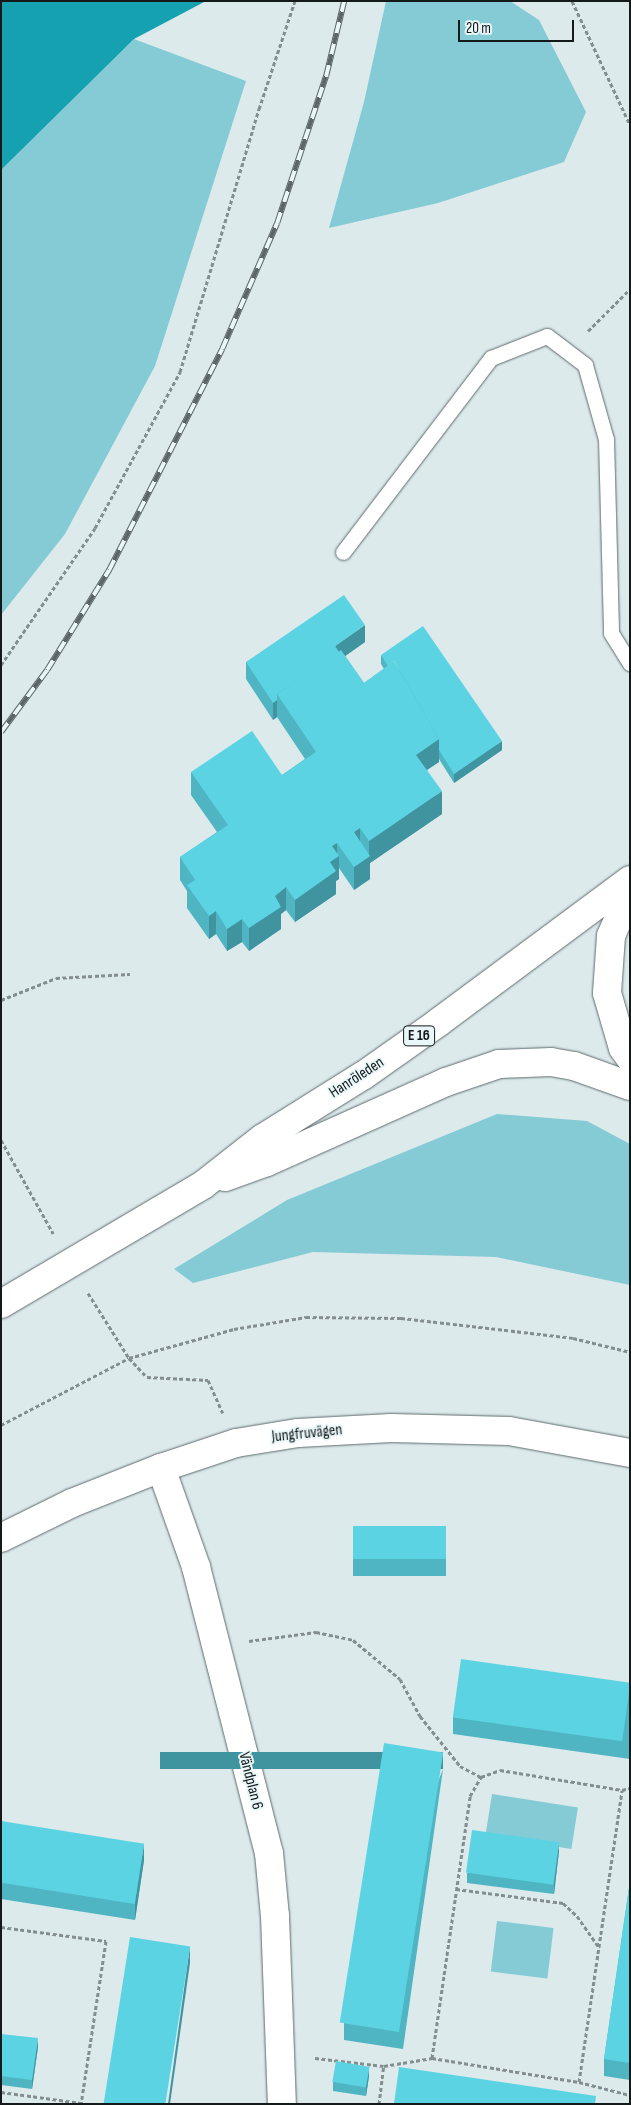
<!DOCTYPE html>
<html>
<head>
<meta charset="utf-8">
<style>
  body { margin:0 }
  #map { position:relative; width:631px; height:2105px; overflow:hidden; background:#dceaec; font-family:"Sofia Sans Condensed",sans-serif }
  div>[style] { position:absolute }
  .green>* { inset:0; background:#85cbd6; transform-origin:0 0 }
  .water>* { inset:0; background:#16a1b1 }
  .path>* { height:3px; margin-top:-1.5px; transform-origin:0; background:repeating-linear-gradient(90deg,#848e90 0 4px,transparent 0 6.5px) }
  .roads { filter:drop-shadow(0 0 1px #5e6a6c) drop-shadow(0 0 1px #5e6a6c) }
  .lane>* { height:15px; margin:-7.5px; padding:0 7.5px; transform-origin:7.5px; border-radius:7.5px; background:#fff }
  .street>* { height:28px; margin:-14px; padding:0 14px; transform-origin:14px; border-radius:14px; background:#fff }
  .secondary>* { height:28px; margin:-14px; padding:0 14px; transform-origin:14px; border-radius:14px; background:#fff }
  .highway>* { height:28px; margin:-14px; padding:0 14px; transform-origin:14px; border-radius:14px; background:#fff }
  .rail>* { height:5.5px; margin-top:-2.75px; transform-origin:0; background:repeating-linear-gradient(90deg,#e9f7f9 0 11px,#5d6667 0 22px); box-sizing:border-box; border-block:1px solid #5d6667 }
  .wall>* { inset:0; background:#4fb5c3; transform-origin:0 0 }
  .shaded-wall>* { inset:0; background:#40949f; transform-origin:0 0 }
  .building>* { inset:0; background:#5cd3e3; transform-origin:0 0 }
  span { translate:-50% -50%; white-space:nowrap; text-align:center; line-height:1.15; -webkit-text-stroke:4px #e9f7f9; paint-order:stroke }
  .shield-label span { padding:1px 4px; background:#e9f7f9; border:1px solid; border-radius:4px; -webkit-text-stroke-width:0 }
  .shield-label { font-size:15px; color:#14191a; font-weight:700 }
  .street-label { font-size:16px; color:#14191a }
  .frame { position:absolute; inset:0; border:2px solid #14191a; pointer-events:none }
  .scale { position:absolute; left:458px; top:20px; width:116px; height:22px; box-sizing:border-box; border:2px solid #14191a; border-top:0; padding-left:6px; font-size:15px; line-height:18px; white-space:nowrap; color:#14191a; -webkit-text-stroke:4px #e9f7f9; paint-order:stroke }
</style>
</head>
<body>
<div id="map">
  <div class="green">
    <div style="clip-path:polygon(386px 1px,510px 1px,539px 20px,586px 112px,564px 162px,438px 203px,329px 228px,364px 102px)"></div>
    <div style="clip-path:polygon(134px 39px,246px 81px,155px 366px,65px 534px,1px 615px,1px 170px)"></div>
    <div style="clip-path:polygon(497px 1114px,587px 1121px,630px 1144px,630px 1285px,496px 1257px,313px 1252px,193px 1283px,174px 1269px,287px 1200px)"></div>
    <div style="left:492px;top:1794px;width:87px;height:42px;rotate:9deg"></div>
    <div style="left:497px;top:1921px;width:57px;height:51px;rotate:7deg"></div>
  </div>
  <div class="water">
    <div style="clip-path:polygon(1px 1px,206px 1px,134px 39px,1px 170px)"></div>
  </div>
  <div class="path">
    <div style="left:572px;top:1px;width:137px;rotate:64.9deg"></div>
    <div style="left:588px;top:331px;width:59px;rotate:-45deg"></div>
    <div style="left:1px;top:665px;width:166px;rotate:-55.5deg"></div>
    <div style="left:95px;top:528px;width:178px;rotate:-61.4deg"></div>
    <div style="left:180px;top:372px;width:275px;rotate:-73.3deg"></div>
    <div style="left:259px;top:109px;width:114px;rotate:-71.6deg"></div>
    <div style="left:1px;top:1000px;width:59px;rotate:-21.8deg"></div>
    <div style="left:56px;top:978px;width:74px;rotate:-3.1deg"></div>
    <div style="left:1px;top:1140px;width:107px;rotate:60.8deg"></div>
    <div style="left:88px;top:1293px;width:77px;rotate:57.8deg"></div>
    <div style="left:129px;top:1358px;width:26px;rotate:47deg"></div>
    <div style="left:147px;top:1377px;width:61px;rotate:2.8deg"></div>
    <div style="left:208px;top:1380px;width:36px;rotate:66deg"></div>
    <div style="left:1px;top:1425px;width:144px;rotate:-27.6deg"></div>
    <div style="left:129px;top:1358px;width:109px;rotate:-15.4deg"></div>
    <div style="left:234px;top:1329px;width:73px;rotate:-9.5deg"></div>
    <div style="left:306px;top:1317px;width:95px;rotate:0.6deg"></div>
    <div style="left:401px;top:1318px;width:173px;rotate:6.6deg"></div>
    <div style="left:573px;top:1338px;width:59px;rotate:13.8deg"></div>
    <div style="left:249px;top:1641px;width:68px;rotate:-7.7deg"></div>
    <div style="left:316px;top:1632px;width:38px;rotate:12deg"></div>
    <div style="left:353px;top:1640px;width:61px;rotate:39.7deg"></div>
    <div style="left:400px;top:1679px;width:42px;rotate:61.6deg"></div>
    <div style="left:420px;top:1716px;width:64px;rotate:51.3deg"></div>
    <div style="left:460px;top:1766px;width:24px;rotate:28deg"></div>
    <div style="left:456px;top:1889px;width:108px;rotate:7.5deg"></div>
    <div style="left:563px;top:1903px;width:19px;rotate:43deg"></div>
    <div style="left:577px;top:1916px;width:39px;rotate:55deg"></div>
    <div style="left:1px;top:1927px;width:106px;rotate:7.6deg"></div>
    <div style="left:106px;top:1941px;width:165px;rotate:98.7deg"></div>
    <div style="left:315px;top:2058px;width:69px;rotate:6.6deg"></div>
    <div style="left:384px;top:2066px;width:49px;rotate:-9.5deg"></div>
    <div style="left:432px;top:2058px;width:149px;rotate:9.3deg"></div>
    <div style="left:579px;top:2082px;width:53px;rotate:14.3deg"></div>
    <div style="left:432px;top:2058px;width:265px;rotate:-81.7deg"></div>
    <div style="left:470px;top:1796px;width:22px;rotate:-60deg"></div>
    <div style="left:481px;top:1777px;width:20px;rotate:-20deg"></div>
    <div style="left:500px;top:1770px;width:124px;rotate:9.3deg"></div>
    <div style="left:622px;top:1790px;width:8px;rotate:-14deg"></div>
    <div style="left:579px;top:2082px;width:295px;rotate:-81.6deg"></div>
    <div style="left:1px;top:2092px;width:81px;rotate:7.8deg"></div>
    <div style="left:379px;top:2104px;width:38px;rotate:-83deg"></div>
  </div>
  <div class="roads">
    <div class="lane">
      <div style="left:343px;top:552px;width:244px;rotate:-52.7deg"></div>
      <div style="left:491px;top:358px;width:60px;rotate:-21.4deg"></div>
      <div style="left:547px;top:336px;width:48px;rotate:37.3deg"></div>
      <div style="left:585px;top:365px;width:77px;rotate:74.2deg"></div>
      <div style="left:606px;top:439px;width:194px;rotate:88.5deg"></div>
      <div style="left:611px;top:633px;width:36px;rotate:58deg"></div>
    </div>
    <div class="street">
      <div style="left:161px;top:1468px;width:105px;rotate:70.5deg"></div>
      <div style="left:196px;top:1567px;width:295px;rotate:75.7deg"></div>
      <div style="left:269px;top:1853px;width:63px;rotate:84.6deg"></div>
      <div style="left:275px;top:1916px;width:188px;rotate:87.9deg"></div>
    </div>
    <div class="secondary">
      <div style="left:1px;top:1538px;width:79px;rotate:-26.2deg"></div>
      <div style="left:72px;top:1503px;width:96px;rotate:-21.5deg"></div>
      <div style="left:161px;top:1468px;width:79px;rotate:-18.4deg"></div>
      <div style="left:236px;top:1443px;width:63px;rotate:-9.2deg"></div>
      <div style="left:298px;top:1433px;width:93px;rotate:-3.1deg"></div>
      <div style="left:391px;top:1428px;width:118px;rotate:1.5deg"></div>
      <div style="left:509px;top:1431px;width:123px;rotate:10.3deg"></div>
    </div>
    <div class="highway">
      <div style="left:630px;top:892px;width:48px;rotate:113.4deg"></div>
      <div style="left:611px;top:936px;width:57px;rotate:94deg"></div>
      <div style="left:607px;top:993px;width:57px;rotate:73.8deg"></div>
      <div style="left:623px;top:1048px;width:12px;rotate:55deg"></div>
      <div style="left:225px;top:1177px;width:45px;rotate:-19.7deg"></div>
      <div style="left:267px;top:1162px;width:196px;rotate:-24.1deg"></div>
      <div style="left:446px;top:1082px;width:56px;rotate:-18.8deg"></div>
      <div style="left:499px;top:1064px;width:52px;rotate:-2.2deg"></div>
      <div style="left:551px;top:1062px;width:23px;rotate:10deg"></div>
      <div style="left:574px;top:1066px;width:59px;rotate:19.7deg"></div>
      <div style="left:1px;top:1304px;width:234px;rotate:-30.5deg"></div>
      <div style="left:203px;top:1185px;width:76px;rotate:-38.1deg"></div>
      <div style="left:263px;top:1138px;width:119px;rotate:-32deg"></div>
      <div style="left:364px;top:1075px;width:92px;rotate:-35.2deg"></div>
      <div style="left:439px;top:1022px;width:238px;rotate:-36.6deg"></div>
    </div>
  </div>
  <div class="rail">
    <div style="left:1px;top:732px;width:77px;rotate:-53.4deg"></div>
    <div style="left:47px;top:670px;width:118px;rotate:-58.2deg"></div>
    <div style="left:109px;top:570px;width:248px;rotate:-62.9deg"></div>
    <div style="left:222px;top:349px;width:137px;rotate:-66.4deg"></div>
    <div style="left:277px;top:223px;width:155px;rotate:-71.6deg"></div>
    <div style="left:326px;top:76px;width:77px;rotate:-76.5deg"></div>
  </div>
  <div class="wall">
    <div style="clip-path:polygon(365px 642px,345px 656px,364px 683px,384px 669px,381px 664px,381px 655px,502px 750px,454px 783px,439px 759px,439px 762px,427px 770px,442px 814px,370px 863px,370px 879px,354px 890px,339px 868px,339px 879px,336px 881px,336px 894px,295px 922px,286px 910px,281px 914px,281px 929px,249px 951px,242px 942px,227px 951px,216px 934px,209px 939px,187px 908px,187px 891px,180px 880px,180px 857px,217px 832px,191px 795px,191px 772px,282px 775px,305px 759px,277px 717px,273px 720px,246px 679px,246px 662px)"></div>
    <div style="left:353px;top:1526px;width:93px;height:50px"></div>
    <div style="clip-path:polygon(630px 1683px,630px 1759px,453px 1734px,453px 1717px)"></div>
    <div style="clip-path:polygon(443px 1769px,403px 2049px,344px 2040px,344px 2023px)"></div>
    <div style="clip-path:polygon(1px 1821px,144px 1860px,135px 1920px,1px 1899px)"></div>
    <div style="clip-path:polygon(559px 1851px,554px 1894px,467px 1883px,467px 1873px)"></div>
    <div style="clip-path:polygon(630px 1881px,630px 2080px,604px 2076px,604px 2059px)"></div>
    <div style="clip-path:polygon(1px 2034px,38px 2047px,32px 2089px,1px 2085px)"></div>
    <div style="clip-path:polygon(369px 2076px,366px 2096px,333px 2091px,333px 2082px)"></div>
  </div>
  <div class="shaded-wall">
    <div style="clip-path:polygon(365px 625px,365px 642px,341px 659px,335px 646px)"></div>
    <div style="clip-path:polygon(277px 700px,277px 717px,273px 720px,273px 703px)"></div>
    <div style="clip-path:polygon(439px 739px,439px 762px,416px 777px,416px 755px)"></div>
    <div style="clip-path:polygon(502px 741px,502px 750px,454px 783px,454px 774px)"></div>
    <div style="clip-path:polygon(442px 791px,442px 814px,370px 863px,370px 879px,354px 890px,354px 867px,369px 857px,369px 841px)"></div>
    <div style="clip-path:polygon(360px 828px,360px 851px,354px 832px)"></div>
    <div style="clip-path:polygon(337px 843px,337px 857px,339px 856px,339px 879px,336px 881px,336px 894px,295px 922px,295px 900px,330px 862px,332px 846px)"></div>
    <div style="clip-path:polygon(286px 887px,286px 910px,281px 914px,281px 929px,249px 951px,249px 928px,275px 896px)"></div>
    <div style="clip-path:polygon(216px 911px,216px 934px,209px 939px,209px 916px)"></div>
    <div style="clip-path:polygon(242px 919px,242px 942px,227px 951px,227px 929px)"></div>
    <div style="left:443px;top:1752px;width:17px;height:283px;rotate:90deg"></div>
    <div style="clip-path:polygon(559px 1842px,559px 1851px,554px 1894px,554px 1885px)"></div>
    <div style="clip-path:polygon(144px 1843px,144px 1860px,135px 1920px,135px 1903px)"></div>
    <div style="clip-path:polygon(190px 1946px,190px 1963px,170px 2104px,168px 2104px)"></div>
    <div style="clip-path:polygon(38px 2038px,38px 2047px,32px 2089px,32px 2080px)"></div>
    <div style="clip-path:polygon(369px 2067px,369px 2076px,366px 2096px,366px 2087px)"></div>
  </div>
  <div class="building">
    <div style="clip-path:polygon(344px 595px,365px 625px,335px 646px,339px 652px,277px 694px,277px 700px,273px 703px,246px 662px)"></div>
    <div style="clip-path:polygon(423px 626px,502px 741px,454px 774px,439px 750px,439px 739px,394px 661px,388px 666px,381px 655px)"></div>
    <div style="clip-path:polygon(341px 650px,364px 683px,394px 661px,439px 739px,416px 755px,442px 791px,369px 841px,360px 828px,354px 832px,370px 856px,354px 867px,337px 843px,332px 846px,339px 856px,330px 862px,336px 871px,295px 900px,286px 887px,275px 896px,281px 907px,249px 928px,242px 919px,227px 929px,216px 911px,209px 916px,187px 885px,195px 880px,180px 857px,228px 825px,191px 772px,252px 731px,282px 775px,316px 752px,277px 694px)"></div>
    <div style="left:353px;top:1526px;width:93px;height:33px"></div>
    <div style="left:461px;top:1659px;width:171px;height:59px;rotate:8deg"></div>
    <div style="left:384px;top:1743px;width:60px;height:283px;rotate:9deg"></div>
    <div style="left:1px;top:1821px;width:145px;height:61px;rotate:9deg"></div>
    <div style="left:472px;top:1830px;width:88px;height:43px;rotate:8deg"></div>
    <div style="clip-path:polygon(630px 1881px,630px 2063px,604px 2059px)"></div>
    <div style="left:130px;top:1937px;width:61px;height:169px;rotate:9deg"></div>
    <div style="clip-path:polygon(1px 2034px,38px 2038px,32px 2080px,1px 2076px)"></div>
    <div style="left:336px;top:2061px;width:34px;height:21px;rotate:10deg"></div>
    <div style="clip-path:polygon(399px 2067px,596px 2096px,595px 2104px,394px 2104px)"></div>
  </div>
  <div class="shield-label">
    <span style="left:419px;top:1036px">E 16</span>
  </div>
  <div class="street-label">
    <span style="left:357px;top:1078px;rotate:-33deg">Hanröleden</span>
    <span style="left:307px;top:1434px;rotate:-6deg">Jungfruvägen</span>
    <span style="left:250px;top:1781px;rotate:76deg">Vändplan 6</span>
  </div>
  <div class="frame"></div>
  <div class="scale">20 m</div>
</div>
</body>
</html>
